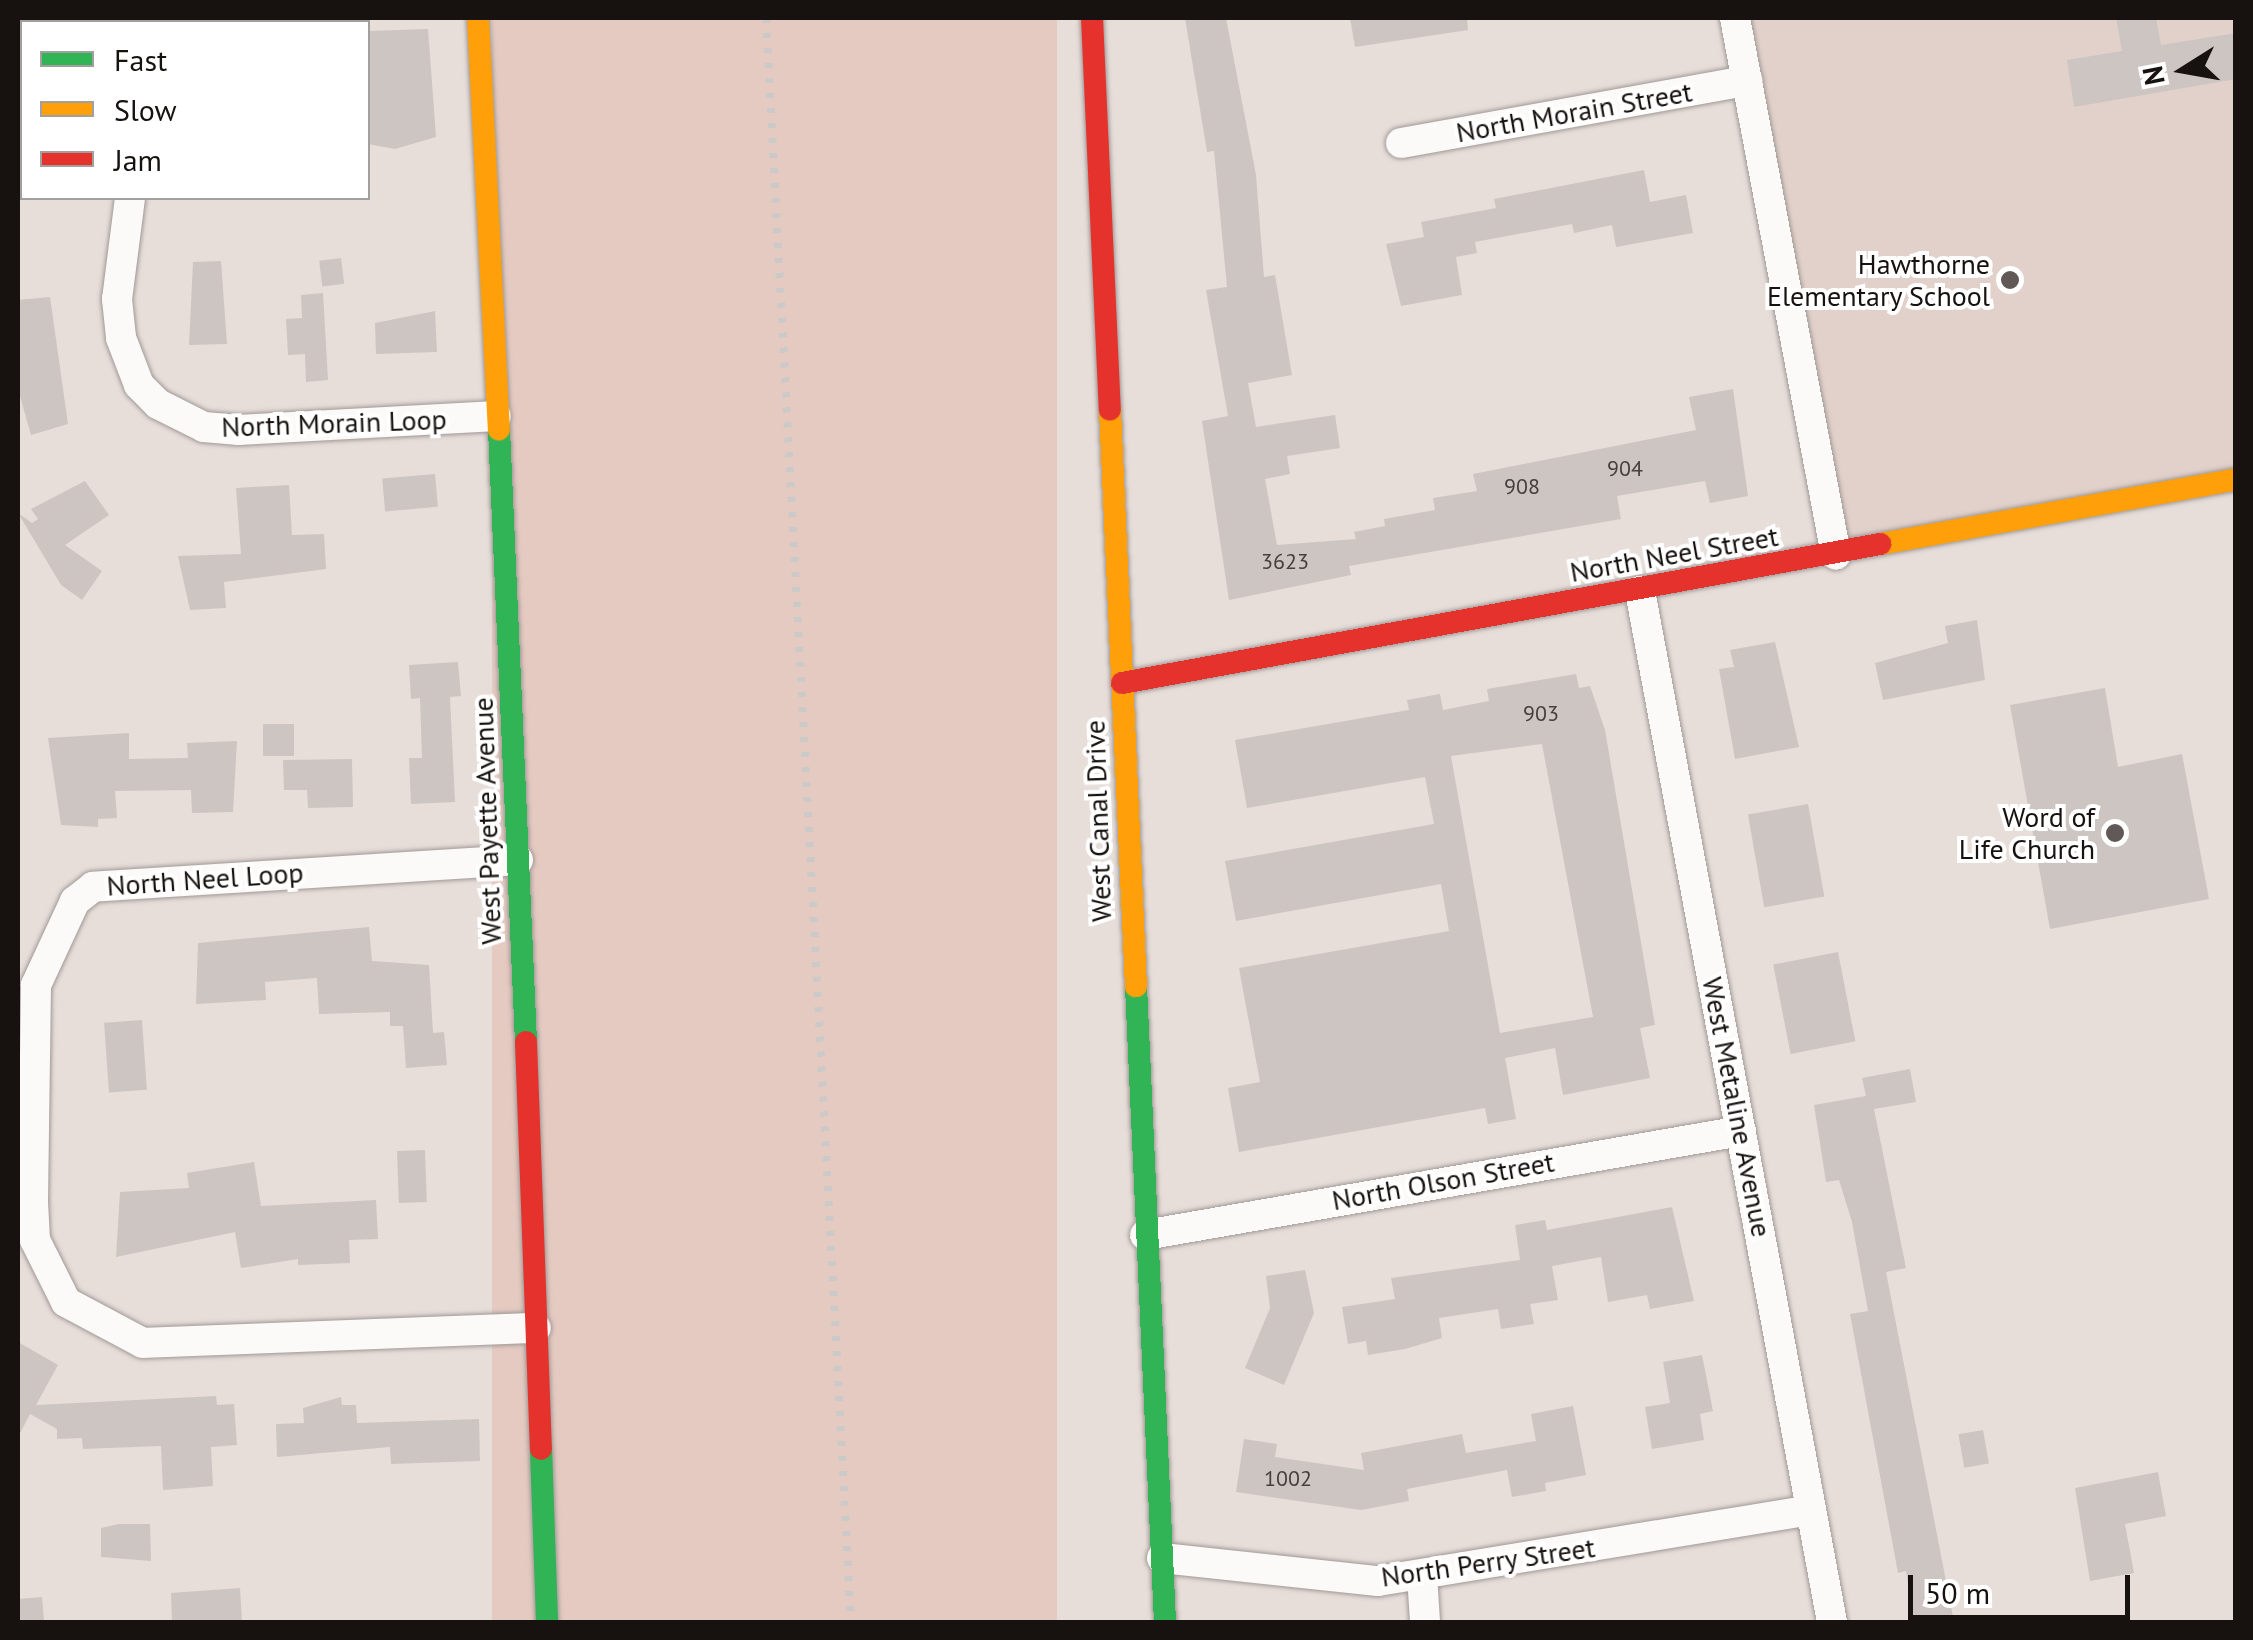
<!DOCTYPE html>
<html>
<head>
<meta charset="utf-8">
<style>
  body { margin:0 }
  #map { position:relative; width:2253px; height:1640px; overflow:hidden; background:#e7deda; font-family:"PT Sans",sans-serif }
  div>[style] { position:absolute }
  .built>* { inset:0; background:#e2d1ca }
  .green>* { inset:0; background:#e5cac1; transform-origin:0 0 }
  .building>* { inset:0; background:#ccc5c2; transform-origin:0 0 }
  .roads { filter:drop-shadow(0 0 2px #a09996) drop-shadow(0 0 2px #a09996) }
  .street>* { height:30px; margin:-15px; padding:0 15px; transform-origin:15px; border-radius:15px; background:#fbfaf9 }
  .fast>* { height:22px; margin:-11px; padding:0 11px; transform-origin:11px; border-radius:11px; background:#30b455 }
  .slow>* { height:22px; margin:-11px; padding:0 11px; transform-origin:11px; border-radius:11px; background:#ff9f0a }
  .jam>* { height:22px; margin:-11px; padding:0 11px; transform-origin:11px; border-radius:11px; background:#e5322d }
  .rail>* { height:8px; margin-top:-4px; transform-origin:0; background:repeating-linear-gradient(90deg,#cccac8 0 5px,transparent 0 15px) }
  .dots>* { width:28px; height:28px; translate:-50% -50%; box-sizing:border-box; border:5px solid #fff; border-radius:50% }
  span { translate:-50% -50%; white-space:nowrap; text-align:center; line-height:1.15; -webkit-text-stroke:8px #fff; paint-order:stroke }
  .number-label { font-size:22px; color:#45403e }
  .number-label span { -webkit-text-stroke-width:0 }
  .street-label { font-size:28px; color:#171210 }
  .poi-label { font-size:28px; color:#171210 }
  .right { translate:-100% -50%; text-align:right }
  .frame { position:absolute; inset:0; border:20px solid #171210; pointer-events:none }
  .legend { position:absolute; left:20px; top:20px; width:350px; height:180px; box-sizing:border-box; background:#fff; border:2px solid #a2a09f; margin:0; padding:12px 18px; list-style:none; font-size:30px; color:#171210 }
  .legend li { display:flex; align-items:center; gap:20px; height:50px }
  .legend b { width:50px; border:2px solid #a2a09f }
  .north { position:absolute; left:2133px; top:20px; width:100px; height:100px; -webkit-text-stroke:8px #fff; paint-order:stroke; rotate:259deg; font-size:28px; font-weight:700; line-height:40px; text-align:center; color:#171210 }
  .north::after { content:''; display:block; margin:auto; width:35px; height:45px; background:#171210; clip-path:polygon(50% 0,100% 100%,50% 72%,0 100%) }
  .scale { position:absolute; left:1908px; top:1575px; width:222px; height:45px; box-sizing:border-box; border:5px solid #171210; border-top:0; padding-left:12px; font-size:30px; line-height:35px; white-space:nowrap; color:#171210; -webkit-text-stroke:8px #fff; paint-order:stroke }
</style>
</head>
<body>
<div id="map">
  <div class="built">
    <div style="clip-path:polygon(1735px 18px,2235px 18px,2235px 479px,1836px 555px)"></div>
  </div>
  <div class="green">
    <div style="left:492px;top:18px;width:565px;height:1606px"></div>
  </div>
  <div class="building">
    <div style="clip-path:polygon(1185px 18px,1226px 18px,1256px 175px,1264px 277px,1275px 275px,1292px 375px,1248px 383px,1256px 427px,1335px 415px,1340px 448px,1287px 456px,1290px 474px,1265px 479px,1277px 545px,1356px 539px,1354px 532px,1385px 526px,1384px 519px,1435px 510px,1433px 498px,1477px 491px,1473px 474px,1696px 430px,1689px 397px,1733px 389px,1748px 496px,1710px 503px,1705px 481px,1617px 496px,1621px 519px,1349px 566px,1351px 575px,1229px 600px,1202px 421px,1228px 416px,1206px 290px,1227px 287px,1214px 151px,1207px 152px)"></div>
    <div style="clip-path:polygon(1350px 18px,1467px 18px,1468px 30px,1355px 47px)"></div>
    <div style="clip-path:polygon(2116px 18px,2156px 18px,2161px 45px,2236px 33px,2236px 79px,2074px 107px,2067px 60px,2122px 51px)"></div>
    <div style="clip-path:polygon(428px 29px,436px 137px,395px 149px,368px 144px,368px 31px)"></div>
    <div style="clip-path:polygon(1644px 170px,1650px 202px,1686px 195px,1693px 233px,1616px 247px,1612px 225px,1574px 233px,1572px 224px,1475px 242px,1477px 253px,1456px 257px,1462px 295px,1401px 306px,1386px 244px,1424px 237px,1421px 222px,1496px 208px,1494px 199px)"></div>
    <div style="left:341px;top:258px;width:26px;height:22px;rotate:83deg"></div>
    <div style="clip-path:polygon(221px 261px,227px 344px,189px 345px,193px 262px)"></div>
    <div style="clip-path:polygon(323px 293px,328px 380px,306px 382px,305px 354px,288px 355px,286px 319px,302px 318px,301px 295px)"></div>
    <div style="clip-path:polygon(50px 297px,68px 424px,31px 435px,18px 389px,18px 300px)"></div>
    <div style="clip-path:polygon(435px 311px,437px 352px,376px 354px,375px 323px)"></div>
    <div style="left:435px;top:474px;width:33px;height:53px;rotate:85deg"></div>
    <div style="clip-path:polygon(85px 481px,109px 515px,65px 545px,102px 571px,82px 600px,61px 585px,18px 513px,32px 523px,38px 519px,31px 509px)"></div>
    <div style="clip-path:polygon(289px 485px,292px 535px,324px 534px,326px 569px,224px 582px,226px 608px,190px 610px,178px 556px,241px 554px,236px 488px)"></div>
    <div style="clip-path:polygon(1977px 620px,1985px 680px,1883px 700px,1875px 663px,1948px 643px,1945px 626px)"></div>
    <div style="clip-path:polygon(1775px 642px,1799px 747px,1735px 759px,1719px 669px,1734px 667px,1730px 650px)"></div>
    <div style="clip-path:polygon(458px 662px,461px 696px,450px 697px,455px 802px,411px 804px,409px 758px,422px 758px,420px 698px,411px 699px,409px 665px)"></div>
    <div style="clip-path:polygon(evenodd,1576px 674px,1579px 688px,1590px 686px,1605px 730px,1655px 1025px,1640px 1028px,1650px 1078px,1563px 1095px,1555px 1048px,1505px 1058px,1516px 1119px,1488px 1124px,1485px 1108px,1239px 1152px,1228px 1088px,1260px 1082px,1239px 968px,1449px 931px,1441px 884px,1236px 921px,1225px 861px,1434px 824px,1425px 777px,1247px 808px,1235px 740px,1409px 710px,1407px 700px,1440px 694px,1443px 710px,1489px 701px,1487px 689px,1576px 674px,1542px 744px,1593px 1017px,1500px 1033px,1451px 756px,1542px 744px)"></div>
    <div style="clip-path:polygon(2105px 688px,2118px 767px,2182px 754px,2209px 899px,2050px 929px,2010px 705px)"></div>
    <div style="left:263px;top:724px;width:31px;height:32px"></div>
    <div style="clip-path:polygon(129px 733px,129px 759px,188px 758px,187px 743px,237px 741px,233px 812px,192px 813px,191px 790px,115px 791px,117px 818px,98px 819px,98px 827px,61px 825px,48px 738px)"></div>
    <div style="clip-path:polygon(352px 759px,353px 807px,308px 808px,307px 790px,284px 790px,283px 760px)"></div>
    <div style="left:1808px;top:804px;width:94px;height:61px;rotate:80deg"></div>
    <div style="clip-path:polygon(369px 927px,372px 961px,429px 965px,433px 1033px,444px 1032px,447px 1065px,406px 1068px,403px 1026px,390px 1026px,390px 1012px,319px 1014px,317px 978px,265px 982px,266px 1000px,196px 1004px,198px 943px)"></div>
    <div style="left:1838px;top:952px;width:91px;height:66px;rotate:79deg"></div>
    <div style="left:142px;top:1020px;width:70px;height:38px;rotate:86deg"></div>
    <div style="clip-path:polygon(1910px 1069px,1916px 1102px,1874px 1109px,1906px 1268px,1886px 1272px,1954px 1622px,1914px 1622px,1906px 1571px,1898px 1573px,1850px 1314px,1868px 1311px,1852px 1222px,1839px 1180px,1826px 1182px,1814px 1105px,1866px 1096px,1862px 1078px)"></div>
    <div style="left:425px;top:1150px;width:52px;height:28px;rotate:88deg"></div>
    <div style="clip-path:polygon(254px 1162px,261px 1206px,376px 1200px,378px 1239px,349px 1240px,350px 1263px,298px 1265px,298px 1259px,241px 1268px,235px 1232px,116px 1257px,120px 1192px,189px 1188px,187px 1173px)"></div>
    <div style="clip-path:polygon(1672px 1207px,1694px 1301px,1650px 1309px,1647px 1295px,1608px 1302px,1601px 1257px,1552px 1266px,1558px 1300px,1530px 1304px,1534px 1324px,1501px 1329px,1498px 1309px,1439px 1318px,1442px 1338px,1405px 1349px,1368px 1355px,1366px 1341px,1348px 1344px,1342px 1307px,1395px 1299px,1391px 1278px,1520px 1260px,1515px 1225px,1545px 1220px,1547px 1230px)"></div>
    <div style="clip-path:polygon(1305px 1270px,1314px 1313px,1284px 1385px,1245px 1368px,1270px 1308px,1266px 1276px)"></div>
    <div style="clip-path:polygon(18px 1342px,58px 1365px,36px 1405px,216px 1396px,217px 1405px,234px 1404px,237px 1445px,211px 1447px,213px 1486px,163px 1490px,161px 1446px,83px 1449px,82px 1438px,57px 1439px,57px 1429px,30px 1414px,18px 1437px)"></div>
    <div style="clip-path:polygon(1702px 1355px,1713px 1411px,1700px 1414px,1704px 1440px,1652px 1449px,1645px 1407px,1670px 1403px,1663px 1362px)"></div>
    <div style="clip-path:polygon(341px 1397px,342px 1405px,356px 1405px,357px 1423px,479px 1419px,480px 1461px,391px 1464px,390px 1447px,277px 1457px,276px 1424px,304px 1423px,303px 1408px)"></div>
    <div style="clip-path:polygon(1573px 1406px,1586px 1475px,1545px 1483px,1546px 1491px,1512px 1497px,1507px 1470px,1407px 1489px,1409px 1501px,1361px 1510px,1236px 1492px,1244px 1439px,1277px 1444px,1275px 1457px,1364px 1470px,1361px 1453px,1462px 1434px,1466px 1453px,1536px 1441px,1531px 1414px)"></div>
    <div style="left:1983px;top:1430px;width:34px;height:25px;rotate:80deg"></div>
    <div style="clip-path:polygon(2158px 1472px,2166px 1516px,2125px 1524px,2134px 1573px,2090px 1581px,2075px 1488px)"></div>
    <div style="clip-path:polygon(119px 1524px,150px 1524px,151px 1561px,101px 1557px,101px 1528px)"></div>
    <div style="clip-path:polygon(240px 1588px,242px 1622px,172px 1622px,171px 1593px)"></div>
    <div style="left:42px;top:1597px;width:25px;height:24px;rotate:85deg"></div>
  </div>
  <div class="roads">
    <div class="street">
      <div style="left:1735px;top:18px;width:546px;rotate:79.35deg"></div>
      <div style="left:165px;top:22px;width:5px;rotate:-53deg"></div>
      <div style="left:1401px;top:143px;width:352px;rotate:-10.2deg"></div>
      <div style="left:130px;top:198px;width:102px;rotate:97.3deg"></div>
      <div style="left:117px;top:299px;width:39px;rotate:84deg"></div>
      <div style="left:121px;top:338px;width:50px;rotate:69deg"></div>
      <div style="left:139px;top:385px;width:27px;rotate:45deg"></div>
      <div style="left:158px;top:404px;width:51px;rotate:26.6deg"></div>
      <div style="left:204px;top:427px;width:35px;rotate:5deg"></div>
      <div style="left:239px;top:430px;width:257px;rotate:-3.1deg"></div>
      <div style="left:1640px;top:591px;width:1049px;rotate:79.45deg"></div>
      <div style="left:518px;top:860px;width:426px;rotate:176.4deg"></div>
      <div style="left:93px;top:887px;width:23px;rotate:142deg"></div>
      <div style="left:75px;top:901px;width:93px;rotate:114.9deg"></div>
      <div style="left:36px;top:985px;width:217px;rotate:90.8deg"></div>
      <div style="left:33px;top:1202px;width:38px;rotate:87deg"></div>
      <div style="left:35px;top:1240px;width:69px;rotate:63.4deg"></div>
      <div style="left:66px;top:1302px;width:87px;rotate:28deg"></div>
      <div style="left:143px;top:1343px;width:393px;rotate:-2.2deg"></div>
      <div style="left:1145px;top:1235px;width:605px;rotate:-9.9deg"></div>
      <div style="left:1162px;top:1558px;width:217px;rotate:6.1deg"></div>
      <div style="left:1378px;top:1581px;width:439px;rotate:-9.3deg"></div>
      <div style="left:1422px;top:1575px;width:47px;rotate:86.3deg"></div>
    </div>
    <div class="fast">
      <div style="left:499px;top:429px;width:614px;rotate:87.48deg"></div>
      <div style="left:1136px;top:986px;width:637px;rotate:87.39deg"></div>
      <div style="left:541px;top:1449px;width:173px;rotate:88deg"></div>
    </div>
    <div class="slow">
      <div style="left:478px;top:18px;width:412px;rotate:87.1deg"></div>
      <div style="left:1110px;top:410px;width:577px;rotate:87.42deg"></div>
      <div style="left:1880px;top:544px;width:362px;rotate:-10.3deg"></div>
    </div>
    <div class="jam">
      <div style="left:1092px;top:18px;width:392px;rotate:87.4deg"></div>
      <div style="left:1122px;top:683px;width:771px;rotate:-10.39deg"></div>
      <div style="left:526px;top:1042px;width:407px;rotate:87.9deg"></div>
    </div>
  </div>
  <div class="rail">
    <div style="left:766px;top:18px;width:1606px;rotate:86.97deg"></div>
  </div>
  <div class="dots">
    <div style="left:2010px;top:280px;background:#605957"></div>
    <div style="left:2115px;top:833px;background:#605957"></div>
  </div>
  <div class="number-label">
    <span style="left:1625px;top:469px">904</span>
    <span style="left:1522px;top:487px">908</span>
    <span style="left:1285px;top:562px">3623</span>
    <span style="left:1541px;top:714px">903</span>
    <span style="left:1288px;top:1479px">1002</span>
  </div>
  <div class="street-label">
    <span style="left:1574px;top:112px;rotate:-10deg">North Morain Street</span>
    <span style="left:334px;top:423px;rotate:-2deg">North Morain Loop</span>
    <span style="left:1674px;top:554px;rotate:-10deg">North Neel Street</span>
    <span style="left:487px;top:821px;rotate:-92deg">West Payette Avenue</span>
    <span style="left:1098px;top:821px;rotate:-92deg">West Canal Drive</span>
    <span style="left:205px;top:879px;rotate:-4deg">North Neel Loop</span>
    <span style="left:1737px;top:1107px;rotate:79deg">West Metaline Avenue</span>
    <span style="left:1443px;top:1181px;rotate:-10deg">North Olson Street</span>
    <span style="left:1488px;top:1562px;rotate:-8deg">North Perry Street</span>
  </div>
  <div class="poi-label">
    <span class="right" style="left:1990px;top:280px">Hawthorne<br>Elementary School</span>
    <span class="right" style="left:2095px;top:833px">Word of<br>Life Church</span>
  </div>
  <div class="frame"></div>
  <ul class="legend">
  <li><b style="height:12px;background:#30b455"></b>Fast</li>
  <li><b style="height:12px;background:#ff9f0a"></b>Slow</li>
  <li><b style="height:12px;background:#e5322d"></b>Jam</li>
  </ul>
  <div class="north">N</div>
  <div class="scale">50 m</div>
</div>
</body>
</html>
